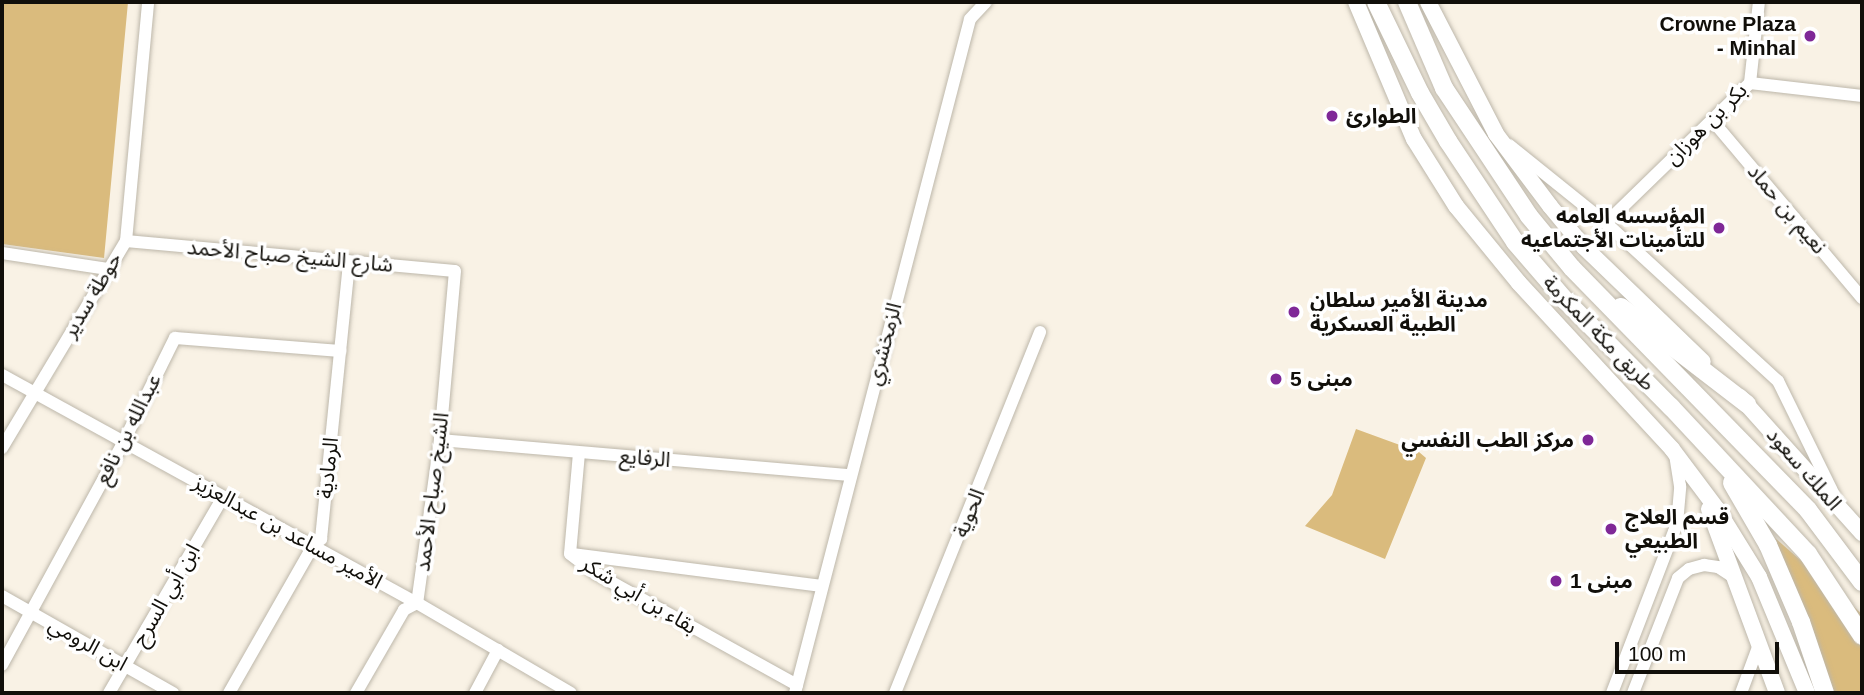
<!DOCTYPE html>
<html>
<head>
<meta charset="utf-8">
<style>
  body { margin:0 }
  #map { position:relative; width:1864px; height:695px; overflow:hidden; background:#f9f2e5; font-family:Arial,"Noto Sans Arabic",sans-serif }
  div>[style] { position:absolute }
  .green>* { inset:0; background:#dabb7d }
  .roads { filter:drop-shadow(0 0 2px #bdb7aa) drop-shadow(0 0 2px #bdb7aa) }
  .minor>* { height:12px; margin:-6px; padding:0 6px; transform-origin:6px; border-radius:6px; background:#fff }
  .major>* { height:16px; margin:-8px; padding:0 8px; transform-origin:8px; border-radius:8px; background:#fff }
  .highway>* { height:18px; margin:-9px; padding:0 9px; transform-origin:9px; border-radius:9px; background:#fff }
  .dots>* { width:19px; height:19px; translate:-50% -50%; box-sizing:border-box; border:4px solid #fff; border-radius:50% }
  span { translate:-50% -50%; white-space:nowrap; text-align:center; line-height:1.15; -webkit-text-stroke:7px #fff; paint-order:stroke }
  .poi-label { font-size:21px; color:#110f0a; font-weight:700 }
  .right { translate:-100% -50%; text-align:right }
  .left { translate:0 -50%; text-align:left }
  .street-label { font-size:21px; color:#110f0a }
  .frame { position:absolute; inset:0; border:4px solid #110f0a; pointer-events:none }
  .scale { position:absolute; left:1615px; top:642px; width:164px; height:32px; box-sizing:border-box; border:4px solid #110f0a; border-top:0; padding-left:9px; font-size:21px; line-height:24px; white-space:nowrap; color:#110f0a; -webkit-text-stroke:5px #fff; paint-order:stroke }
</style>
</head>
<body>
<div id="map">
  <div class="green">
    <div style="clip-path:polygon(2px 2px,128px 2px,104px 258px,2px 244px)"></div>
    <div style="clip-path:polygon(1356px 429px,1419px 452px,1426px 458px,1385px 559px,1305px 526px,1332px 495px)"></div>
    <div style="clip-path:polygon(1775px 538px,1862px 614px,1862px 693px,1832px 693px)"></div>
  </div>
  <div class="roads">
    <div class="minor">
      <div style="left:1750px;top:83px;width:113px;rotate:6.6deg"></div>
      <div style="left:1712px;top:120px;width:233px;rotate:49.9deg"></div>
      <div style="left:1509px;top:145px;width:124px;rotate:38.8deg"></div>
      <div style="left:1606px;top:223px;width:234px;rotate:42.6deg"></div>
      <div style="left:1778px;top:381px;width:131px;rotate:63.8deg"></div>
      <div style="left:1606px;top:223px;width:201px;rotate:-44.2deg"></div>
      <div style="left:1750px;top:83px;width:81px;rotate:-83.7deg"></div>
      <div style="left:126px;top:241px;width:330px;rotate:5.2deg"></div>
      <div style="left:455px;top:271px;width:170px;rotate:95.1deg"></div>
      <div style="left:440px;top:440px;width:165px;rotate:98deg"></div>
      <div style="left:417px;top:603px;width:15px;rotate:152deg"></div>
      <div style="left:404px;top:610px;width:96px;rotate:120deg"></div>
      <div style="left:2px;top:253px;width:107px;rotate:8.6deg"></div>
      <div style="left:2px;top:375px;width:474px;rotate:28.8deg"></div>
      <div style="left:417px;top:603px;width:178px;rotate:30.3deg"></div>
      <div style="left:440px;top:440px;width:411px;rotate:4.9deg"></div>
      <div style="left:2px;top:448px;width:241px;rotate:-59.1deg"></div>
      <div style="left:126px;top:241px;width:240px;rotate:-84.7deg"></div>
      <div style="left:579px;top:453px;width:101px;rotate:95.1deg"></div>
      <div style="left:570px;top:554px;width:31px;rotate:37deg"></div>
      <div style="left:595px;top:573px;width:231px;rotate:29deg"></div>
      <div style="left:572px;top:554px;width:252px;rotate:7.3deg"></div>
      <div style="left:2px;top:596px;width:197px;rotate:29.6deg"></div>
      <div style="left:2px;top:665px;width:255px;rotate:-61.4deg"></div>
      <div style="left:124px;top:441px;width:115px;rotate:-63.7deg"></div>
      <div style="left:175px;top:338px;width:166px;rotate:4.5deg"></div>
      <div style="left:109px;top:693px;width:227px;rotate:-59.8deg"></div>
      <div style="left:229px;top:693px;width:169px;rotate:-60.3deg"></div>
      <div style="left:313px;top:546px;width:11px;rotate:-41deg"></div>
      <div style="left:321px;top:539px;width:279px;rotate:-84.2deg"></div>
      <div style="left:475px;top:693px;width:49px;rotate:-61.9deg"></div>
      <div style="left:795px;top:693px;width:696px;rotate:-75.44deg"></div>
      <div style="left:970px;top:19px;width:23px;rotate:-47deg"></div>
      <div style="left:895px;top:693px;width:389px;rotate:-68.1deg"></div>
      <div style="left:1612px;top:693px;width:181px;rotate:-69deg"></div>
      <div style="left:1677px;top:524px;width:38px;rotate:-85deg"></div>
      <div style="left:1680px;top:486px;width:30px;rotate:-99deg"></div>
      <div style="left:1633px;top:693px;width:123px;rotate:-68.6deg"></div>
      <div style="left:1678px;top:578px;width:14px;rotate:-39deg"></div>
      <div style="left:1689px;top:569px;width:16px;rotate:-15deg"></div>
      <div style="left:1704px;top:565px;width:14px;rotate:8deg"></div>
      <div style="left:1718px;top:567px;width:20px;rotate:33deg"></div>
      <div style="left:1741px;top:693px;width:54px;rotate:-69.6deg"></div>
    </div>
    <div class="major">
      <div style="left:1356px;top:2px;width:149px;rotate:67.1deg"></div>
      <div style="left:1414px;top:139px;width:79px;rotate:57.9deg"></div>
      <div style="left:1456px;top:206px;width:99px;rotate:50.7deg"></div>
      <div style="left:1519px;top:283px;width:226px;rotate:47.3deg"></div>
      <div style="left:1672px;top:449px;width:75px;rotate:53.1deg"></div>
      <div style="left:1717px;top:509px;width:80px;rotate:58.3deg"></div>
      <div style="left:1759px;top:577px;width:126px;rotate:67.5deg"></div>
      <div style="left:1428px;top:2px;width:148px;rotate:62.7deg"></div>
      <div style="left:1496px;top:134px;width:90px;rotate:53.1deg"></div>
      <div style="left:1550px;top:206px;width:53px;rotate:50.3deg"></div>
      <div style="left:1584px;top:247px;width:165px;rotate:44deg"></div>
      <div style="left:1740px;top:397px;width:183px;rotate:48.1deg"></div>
      <div style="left:1709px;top:509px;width:196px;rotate:69.7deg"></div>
    </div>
    <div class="highway">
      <div style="left:1376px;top:2px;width:101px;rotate:64.2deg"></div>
      <div style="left:1420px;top:93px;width:56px;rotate:59.7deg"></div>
      <div style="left:1448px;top:141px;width:121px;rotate:56.4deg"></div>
      <div style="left:1515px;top:242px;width:78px;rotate:49.2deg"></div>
      <div style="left:1566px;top:301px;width:149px;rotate:45.3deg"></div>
      <div style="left:1671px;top:407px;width:201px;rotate:47deg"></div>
      <div style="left:1808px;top:554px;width:98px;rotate:56.6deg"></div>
      <div style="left:1407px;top:2px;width:94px;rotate:66.7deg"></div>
      <div style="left:1444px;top:88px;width:154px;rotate:56.4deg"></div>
      <div style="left:1529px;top:216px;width:67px;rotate:50.4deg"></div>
      <div style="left:1572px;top:268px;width:338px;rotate:45.7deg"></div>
      <div style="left:1808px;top:510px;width:90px;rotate:53.1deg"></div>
      <div style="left:1621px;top:307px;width:159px;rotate:37.6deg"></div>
      <div style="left:1732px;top:483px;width:72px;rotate:59.9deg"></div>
      <div style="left:1768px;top:545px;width:84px;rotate:66.8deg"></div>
      <div style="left:1801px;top:622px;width:75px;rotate:71.3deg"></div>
    </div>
  </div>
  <div class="dots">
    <div style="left:1810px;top:36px;background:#7f2897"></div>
    <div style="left:1332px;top:116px;background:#7f2897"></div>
    <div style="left:1719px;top:228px;background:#7f2897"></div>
    <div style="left:1294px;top:312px;background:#7f2897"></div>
    <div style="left:1276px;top:379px;background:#7f2897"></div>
    <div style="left:1588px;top:440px;background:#7f2897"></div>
    <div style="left:1611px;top:529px;background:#7f2897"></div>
    <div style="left:1556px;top:581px;background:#7f2897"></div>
  </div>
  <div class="poi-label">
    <span class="right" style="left:1796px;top:36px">Crowne Plaza<br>- Minhal</span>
    <span class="left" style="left:1346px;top:116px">الطوارئ</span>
    <span class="right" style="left:1705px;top:228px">المؤسسه العامه<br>للتأمينات الأجتماعيه</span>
    <span class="left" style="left:1310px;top:312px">مدينة الأمير سلطان<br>الطبية العسكرية</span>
    <span class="left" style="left:1290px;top:379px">مبنى 5</span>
    <span class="right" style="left:1574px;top:440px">مركز الطب النفسي</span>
    <span class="left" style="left:1625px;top:529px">قسم العلاج<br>الطبيعي</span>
    <span class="left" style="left:1570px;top:581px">مبنى 1</span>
  </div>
  <div class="street-label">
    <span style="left:1706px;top:124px;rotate:-45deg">بكر بن هوزان</span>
    <span style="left:1787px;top:209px;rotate:50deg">نعيم بن حماد</span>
    <span style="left:290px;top:256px;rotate:5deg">شارع الشيخ صباح الأحمد</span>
    <span style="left:92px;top:295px;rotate:-59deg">حوطة سدير</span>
    <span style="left:1599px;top:333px;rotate:46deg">طريق مكة المكرمة</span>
    <span style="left:884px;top:344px;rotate:-75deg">الزمخشري</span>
    <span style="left:128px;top:429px;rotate:-63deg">عبدالله بن نافع</span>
    <span style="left:645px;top:458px;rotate:5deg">الرفايع</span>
    <span style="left:328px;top:468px;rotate:-84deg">الرمادية</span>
    <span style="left:1804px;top:469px;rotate:49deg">الملك سعود</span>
    <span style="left:432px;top:492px;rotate:-83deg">الشيخ صباح الأحمد</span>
    <span style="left:969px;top:513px;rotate:-68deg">الحوية</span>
    <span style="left:288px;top:532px;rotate:29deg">الأمير مساعد بن عبدالعزيز</span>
    <span style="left:166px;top:595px;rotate:-60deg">ابن أبي السرح</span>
    <span style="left:639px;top:595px;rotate:31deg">بقاء بن أبي شكر</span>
    <span style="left:88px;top:644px;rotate:30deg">ابن الرومي</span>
  </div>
  <div class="frame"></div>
  <div class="scale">100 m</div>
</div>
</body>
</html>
